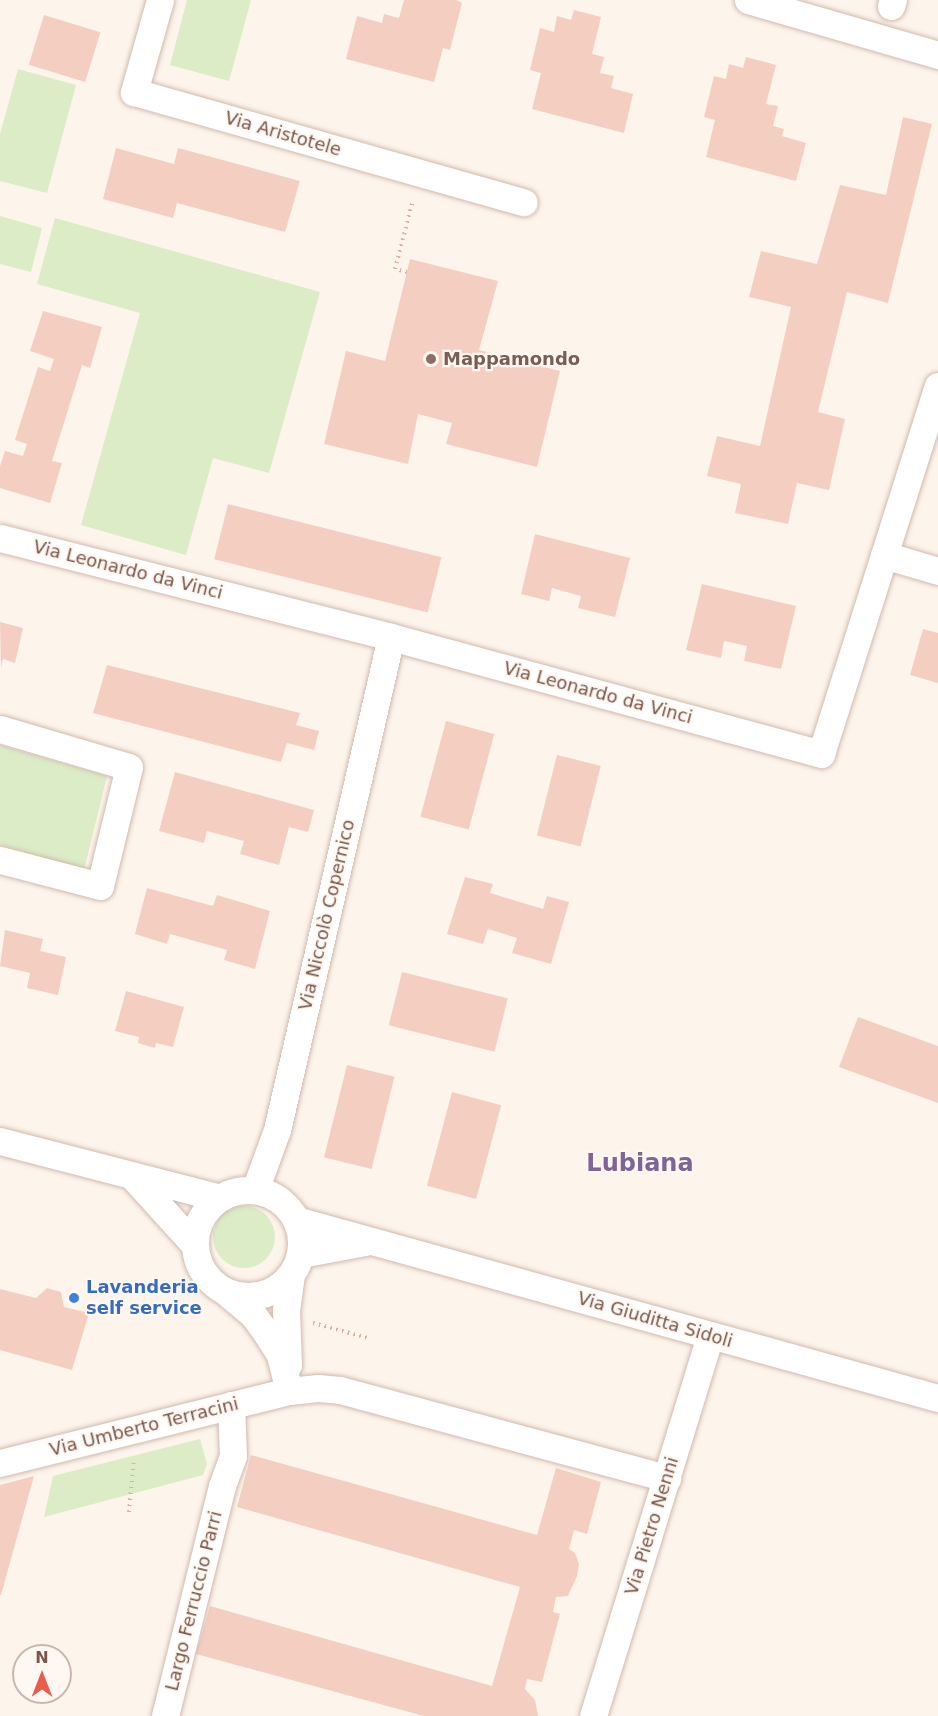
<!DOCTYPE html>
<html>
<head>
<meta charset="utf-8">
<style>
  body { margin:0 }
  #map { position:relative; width:938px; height:1716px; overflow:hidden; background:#fdf4eb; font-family:"DejaVu Sans",sans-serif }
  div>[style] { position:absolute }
  .green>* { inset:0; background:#dbecc7 }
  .round { border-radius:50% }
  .building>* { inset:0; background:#f4cfc1; transform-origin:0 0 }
  .path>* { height:4px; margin-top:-2px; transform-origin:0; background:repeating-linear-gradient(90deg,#dab2a3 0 1.5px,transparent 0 6px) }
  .roads { filter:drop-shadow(0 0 2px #d1baae) drop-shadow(0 0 2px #d1baae) }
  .minor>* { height:27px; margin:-13.5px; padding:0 13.5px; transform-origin:13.5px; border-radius:13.5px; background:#fff }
  .minor>.ring { margin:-13.5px; padding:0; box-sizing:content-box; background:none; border:27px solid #fff; border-radius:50% }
  .dots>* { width:16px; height:16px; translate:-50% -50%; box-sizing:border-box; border:3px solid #fff8f2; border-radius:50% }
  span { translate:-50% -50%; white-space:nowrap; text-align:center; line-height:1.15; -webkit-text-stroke:4.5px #fff8f2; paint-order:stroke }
  .street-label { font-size:18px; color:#7a574c }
  .education-label { font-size:18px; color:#785e54; font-weight:700 }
  .left { translate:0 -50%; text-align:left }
  .shop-label { font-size:18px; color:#366cbe; font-weight:700 }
  .district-label { font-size:24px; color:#7f6496; font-weight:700 }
  .north { position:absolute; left:12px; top:1644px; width:60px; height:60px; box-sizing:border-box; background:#fff8f2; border:2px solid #cab8b0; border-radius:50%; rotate:0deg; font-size:16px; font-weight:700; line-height:24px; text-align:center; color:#7a574c }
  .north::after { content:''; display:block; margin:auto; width:21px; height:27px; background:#ea5d4d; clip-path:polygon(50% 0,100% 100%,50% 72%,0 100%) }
</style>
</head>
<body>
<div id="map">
  <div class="green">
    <div style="clip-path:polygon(187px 0,251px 0,229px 81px,170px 65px)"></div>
    <div style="clip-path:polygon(18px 69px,76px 85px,47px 193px,0 181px,0 134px)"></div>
    <div style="clip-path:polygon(0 216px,42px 228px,31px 272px,0 264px)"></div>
    <div style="clip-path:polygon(55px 218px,320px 292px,269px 473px,213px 458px,186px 555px,81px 525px,140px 313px,37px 284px)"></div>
    <div style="clip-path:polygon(0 745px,107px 776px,84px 870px,0 845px)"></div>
    <div class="round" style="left:213px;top:1206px;width:62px;height:62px"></div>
    <div style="clip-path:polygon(200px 1439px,207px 1464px,203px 1475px,44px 1517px,53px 1476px)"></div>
  </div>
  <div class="building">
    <div style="clip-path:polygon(404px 0,456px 0,462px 3px,450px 50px,443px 48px,434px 82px,346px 59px,357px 16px,382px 23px,384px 14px,399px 18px)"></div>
    <div style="clip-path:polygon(574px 10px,601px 17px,592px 54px,604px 57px,600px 73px,614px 76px,611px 88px,633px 94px,624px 133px,532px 109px,541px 73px,530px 70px,540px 28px,554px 32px,557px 16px,571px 20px)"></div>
    <div style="left:44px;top:15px;width:59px;height:52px;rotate:17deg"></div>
    <div style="clip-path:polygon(746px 57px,776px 65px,766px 104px,778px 106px,773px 126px,784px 129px,782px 136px,806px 143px,796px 181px,706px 157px,715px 120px,704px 117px,714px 76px,726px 79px,729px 64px,743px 68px)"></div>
    <div style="clip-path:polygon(903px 117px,932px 124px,888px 303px,847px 292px,818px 412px,845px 419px,829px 490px,797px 483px,788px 524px,735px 513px,741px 484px,707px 476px,717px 436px,760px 446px,791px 307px,749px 297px,761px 251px,817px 264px,840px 185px,886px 195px)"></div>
    <div style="clip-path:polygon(116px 148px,174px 164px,178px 148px,300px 181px,285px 232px,177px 203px,173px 218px,103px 199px)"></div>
    <div style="clip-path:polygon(410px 259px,498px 281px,479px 350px,560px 371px,537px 467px,446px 444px,452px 423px,418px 414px,408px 464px,324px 444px,346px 351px,385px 361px)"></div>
    <div style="clip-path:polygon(43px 311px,102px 327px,90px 368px,82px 365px,52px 461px,62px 463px,50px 503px,0 488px,0 466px,5px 451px,23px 456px,27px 444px,15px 440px,38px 367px,50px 371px,54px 359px,30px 351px)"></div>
    <div style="left:228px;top:504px;width:220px;height:57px;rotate:14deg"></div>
    <div style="clip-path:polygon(535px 534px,630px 558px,615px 617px,578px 608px,581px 596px,552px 588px,549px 601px,521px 594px)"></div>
    <div style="clip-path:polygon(702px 584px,796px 606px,781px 669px,744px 661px,747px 646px,724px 641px,721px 658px,686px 650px)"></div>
    <div style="clip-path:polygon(0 622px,23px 628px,15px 663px,3px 659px,1px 668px)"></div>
    <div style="clip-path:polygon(923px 629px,938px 633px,938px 683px,910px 675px)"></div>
    <div style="clip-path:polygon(107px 665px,300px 713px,296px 725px,319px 731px,314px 750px,287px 743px,281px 762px,93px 713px)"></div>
    <div style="left:446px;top:721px;width:50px;height:99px;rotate:15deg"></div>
    <div style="left:557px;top:755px;width:45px;height:83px;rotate:14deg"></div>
    <div style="clip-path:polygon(175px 772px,314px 810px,308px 832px,289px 827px,279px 865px,240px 854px,244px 841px,207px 831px,204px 843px,159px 831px)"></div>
    <div style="clip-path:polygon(465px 877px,493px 884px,490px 893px,543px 909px,547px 896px,569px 902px,551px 964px,512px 953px,517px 938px,488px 929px,483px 944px,447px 934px)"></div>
    <div style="clip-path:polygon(147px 888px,213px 906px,217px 895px,270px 911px,255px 969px,224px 960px,227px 950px,170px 934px,167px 944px,135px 934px)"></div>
    <div style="clip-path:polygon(5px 930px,43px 939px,40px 951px,66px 957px,58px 995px,27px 988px,30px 973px,0 966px)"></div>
    <div style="left:402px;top:972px;width:109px;height:55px;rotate:14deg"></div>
    <div style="clip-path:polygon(126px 991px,184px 1007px,173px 1047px,156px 1043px,155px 1048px,138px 1043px,139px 1037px,115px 1031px)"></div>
    <div style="clip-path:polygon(858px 1017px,938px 1046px,938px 1103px,839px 1067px)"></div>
    <div style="left:347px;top:1065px;width:49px;height:95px;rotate:14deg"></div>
    <div style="left:452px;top:1092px;width:51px;height:97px;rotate:15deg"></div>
    <div style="clip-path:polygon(47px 1288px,61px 1292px,64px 1307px,89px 1313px,72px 1370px,0 1350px,0 1289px,36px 1298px)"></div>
    <div style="clip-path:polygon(251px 1455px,537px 1535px,556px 1468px,601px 1482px,587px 1534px,574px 1530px,569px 1549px,575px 1553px,579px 1564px,577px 1576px,568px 1596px,556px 1597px,553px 1612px,560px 1614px,542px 1682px,527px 1679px,525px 1689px,535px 1700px,538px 1716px,424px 1716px,196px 1654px,210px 1606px,492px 1686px,520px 1587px,237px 1507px)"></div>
    <div style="clip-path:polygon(34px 1476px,1px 1595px,0 1595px,0 1485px)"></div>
  </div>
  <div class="path">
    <div style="left:407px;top:272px;width:12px;rotate:-166deg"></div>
    <div style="left:395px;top:269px;width:71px;rotate:-75.4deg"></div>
    <div style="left:313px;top:1323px;width:57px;rotate:15.3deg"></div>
    <div style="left:129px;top:1512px;width:53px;rotate:-84.6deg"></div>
  </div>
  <div class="roads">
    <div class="minor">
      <div style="left:160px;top:0;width:96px;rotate:105.8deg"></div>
      <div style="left:134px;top:92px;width:405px;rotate:15.8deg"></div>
      <div style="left:748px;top:0;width:198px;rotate:16.1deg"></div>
      <div style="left:891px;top:6px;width:6px;rotate:-72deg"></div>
      <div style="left:0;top:538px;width:403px;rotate:14.2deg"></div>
      <div style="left:391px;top:637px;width:446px;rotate:15.2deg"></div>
      <div style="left:821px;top:754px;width:386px;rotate:-72.4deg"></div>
      <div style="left:884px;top:555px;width:56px;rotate:16.5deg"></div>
      <div style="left:0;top:729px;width:134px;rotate:16.4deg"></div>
      <div style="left:129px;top:767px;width:122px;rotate:103.7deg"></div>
      <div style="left:100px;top:886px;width:103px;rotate:-165.4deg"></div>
      <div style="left:0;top:1141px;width:227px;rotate:14.5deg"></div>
      <div style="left:133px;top:1177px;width:91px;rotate:47.7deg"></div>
      <div class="ring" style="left:195px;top:1190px;width:79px;height:79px"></div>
      <div style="left:255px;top:1190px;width:64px;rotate:-69.9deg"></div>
      <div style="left:277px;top:1130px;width:506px;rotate:-76.98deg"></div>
      <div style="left:296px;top:1220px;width:666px;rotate:15.5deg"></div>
      <div style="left:301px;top:1254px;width:65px;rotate:-10.6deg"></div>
      <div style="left:227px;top:1293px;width:35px;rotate:40deg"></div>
      <div style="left:254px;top:1316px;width:22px;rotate:54deg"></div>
      <div style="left:267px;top:1334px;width:25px;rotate:58deg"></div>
      <div style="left:280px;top:1355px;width:37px;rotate:76deg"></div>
      <div style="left:288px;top:1365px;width:55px;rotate:-92.1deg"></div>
      <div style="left:286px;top:1310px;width:34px;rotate:-82deg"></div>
      <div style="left:0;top:1463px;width:298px;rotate:-14deg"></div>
      <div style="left:289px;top:1391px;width:29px;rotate:-6deg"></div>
      <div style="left:318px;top:1388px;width:22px;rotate:5deg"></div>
      <div style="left:340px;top:1390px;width:339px;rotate:15.1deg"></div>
      <div style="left:165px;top:1716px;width:237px;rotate:-76.1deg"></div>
      <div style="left:222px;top:1486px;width:32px;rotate:-70deg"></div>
      <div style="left:233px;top:1456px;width:51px;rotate:-92.2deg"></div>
      <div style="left:593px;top:1716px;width:398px;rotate:-72.9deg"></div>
    </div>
  </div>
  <div class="dots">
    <div style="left:431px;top:359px;background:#8d6e63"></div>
    <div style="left:74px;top:1298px;background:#3f7fe0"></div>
  </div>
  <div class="street-label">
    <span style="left:283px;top:134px;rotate:16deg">Via Aristotele</span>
    <span style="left:128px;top:570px;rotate:14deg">Via Leonardo da Vinci</span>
    <span style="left:598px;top:693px;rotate:15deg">Via Leonardo da Vinci</span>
    <span style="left:327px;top:915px;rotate:-77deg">Via Niccolò Copernico</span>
    <span style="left:655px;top:1320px;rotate:16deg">Via Giuditta Sidoli</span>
    <span style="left:144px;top:1427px;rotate:-14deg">Via Umberto Terracini</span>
    <span style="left:652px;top:1526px;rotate:-73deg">Via Pietro Nenni</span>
    <span style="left:194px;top:1601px;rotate:-76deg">Largo Ferruccio Parri</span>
  </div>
  <div class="education-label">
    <span class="left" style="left:443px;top:359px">Mappamondo</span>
  </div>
  <div class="shop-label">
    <span class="left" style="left:86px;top:1298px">Lavanderia<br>self service</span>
  </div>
  <div class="district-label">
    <span style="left:640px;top:1164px">Lubiana</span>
  </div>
  <div class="north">N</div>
</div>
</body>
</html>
